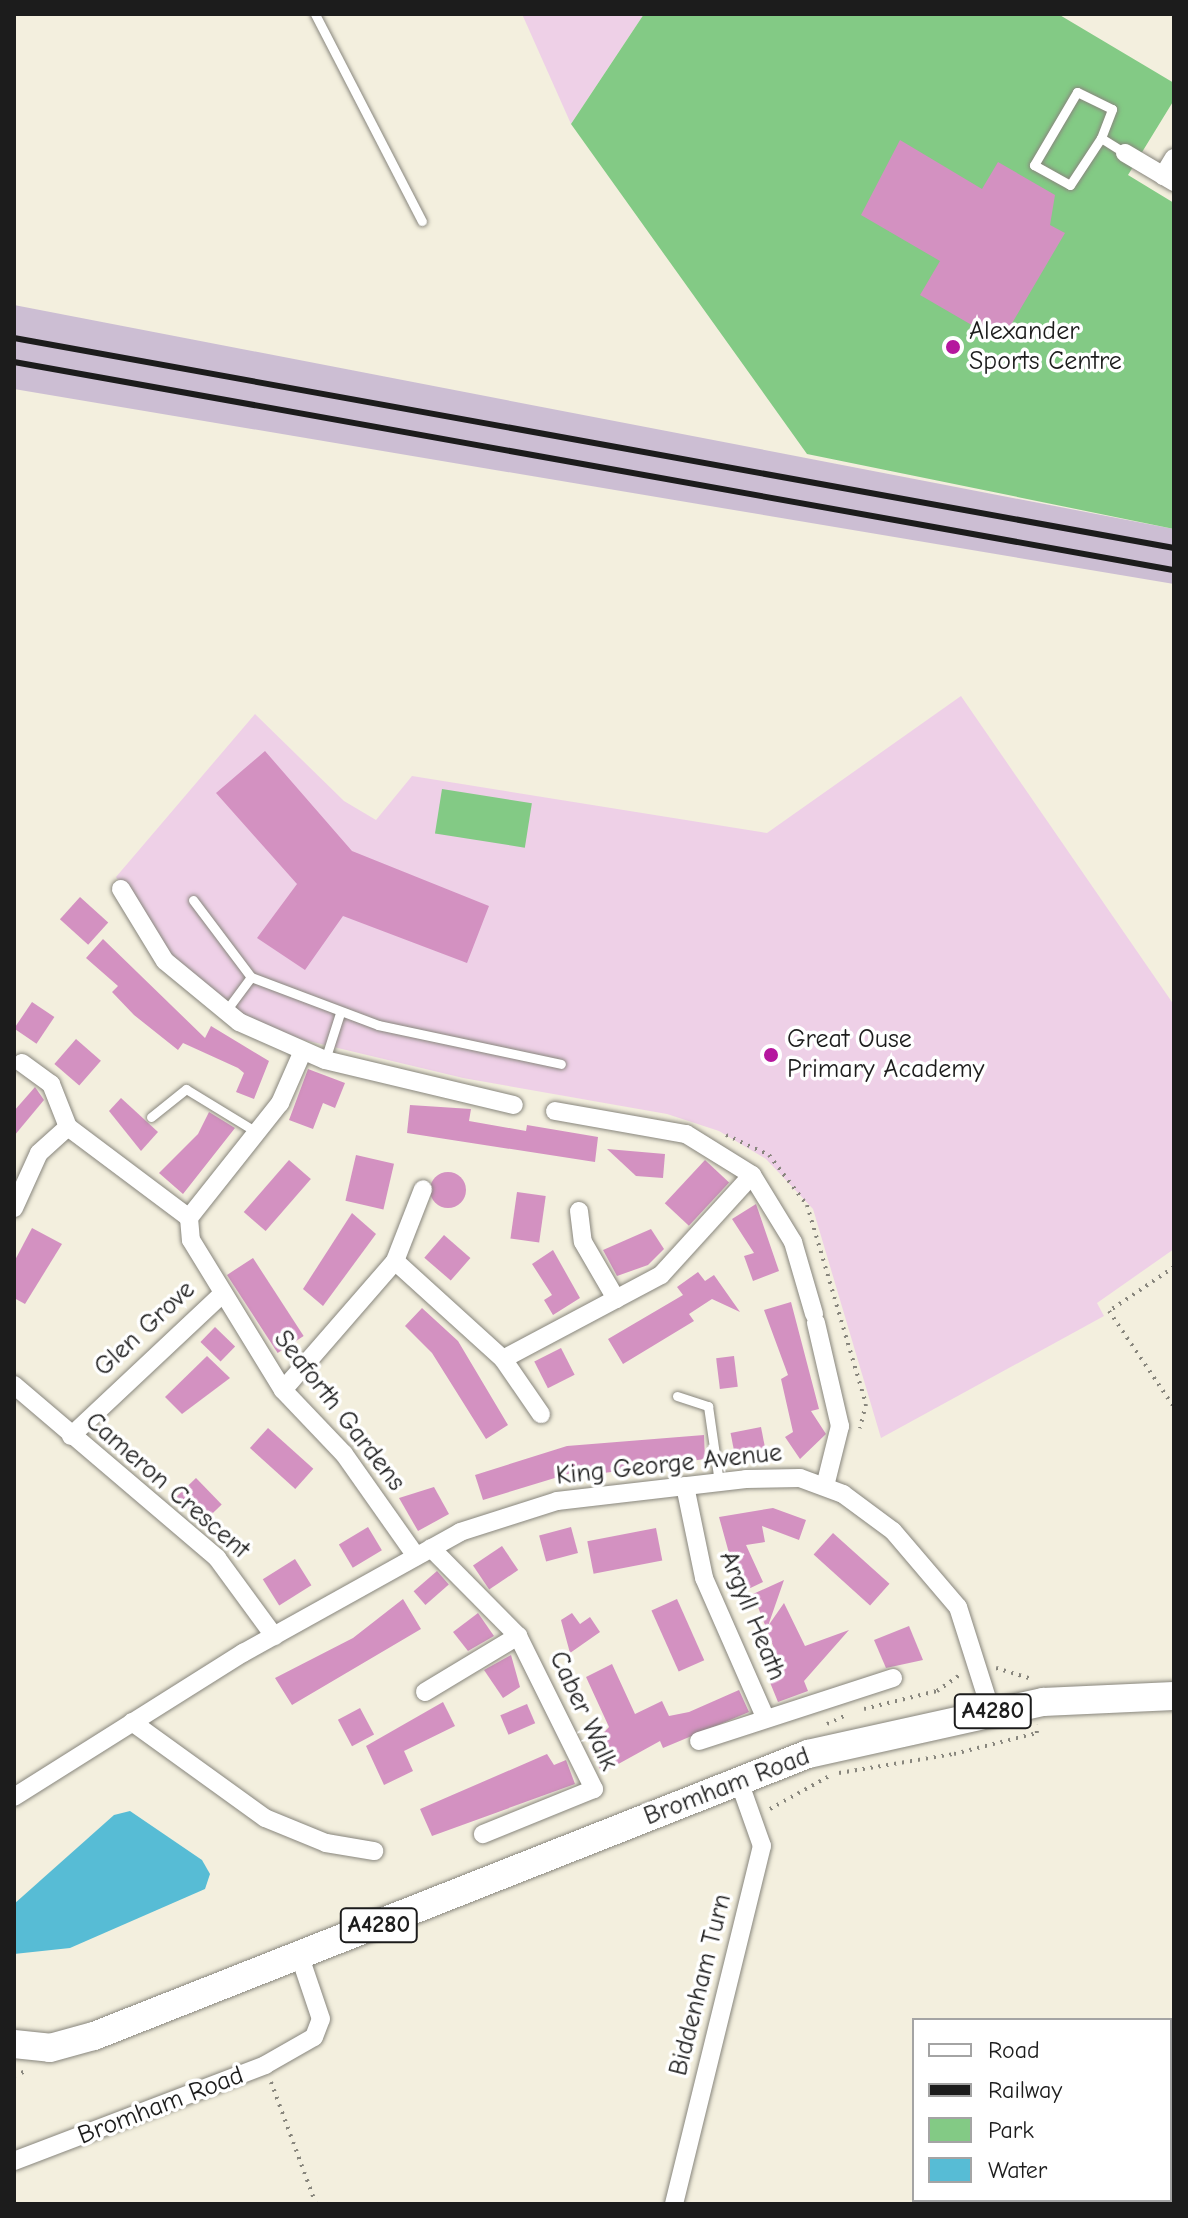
<!DOCTYPE html>
<html>
<head>
<meta charset="utf-8">
<style>
  body { margin:0 }
  #map { position:relative; width:1188px; height:2218px; overflow:hidden; background:#f3efde; font-family:"Comic Neue",sans-serif }
  div>[style] { position:absolute }
  .built>* { inset:0; background:#eed0e7 }
  .industrial>* { inset:0; background:#ccbed3 }
  .green>* { inset:0; background:#83ca85; transform-origin:0 0 }
  .water>* { inset:0; background:#57bcd5 }
  .building>* { inset:0; background:#d391c1; transform-origin:0 0 }
  .round { border-radius:50% }
  .path>* { height:4px; margin-top:-2px; transform-origin:0; background:repeating-linear-gradient(90deg,#88867d 0 2px,transparent 0 8px) }
  .roads { filter:drop-shadow(0 0 2px #88867d) drop-shadow(0 0 2px #88867d) }
  .lane>* { height:9px; margin:-4.5px; padding:0 4.5px; transform-origin:4.5px; border-radius:4.5px; background:#fff }
  .street>* { height:18px; margin:-9px; padding:0 9px; transform-origin:9px; border-radius:9px; background:#fff }
  .primary>* { height:28px; margin:-14px; padding:0 14px; transform-origin:14px; border-radius:14px; background:#fff }
  .rail>* { height:6px; margin:-3px; padding:0 3px; transform-origin:3px; border-radius:3px; background:#1c1c1c }
  .dots>* { width:22px; height:22px; translate:-50% -50%; box-sizing:border-box; border:4px solid #fff; border-radius:50% }
  span { translate:-50% -50%; white-space:nowrap; text-align:center; line-height:1.15; -webkit-text-stroke:7px #fff; paint-order:stroke }
  .shield-label span { padding:2px 6px; background:#fff; border:2px solid; border-radius:6px; -webkit-text-stroke-width:0 }
  .shield-label { font-size:24px; color:#1c1c1c; font-weight:700 }
  .poi-label { font-size:26px; color:#1c1c1c }
  .left { translate:0 -50%; text-align:left }
  .street-label { font-size:26px; color:#1c1c1c }
  .frame { position:absolute; inset:0; border:16px solid #1c1c1c; pointer-events:none }
  .legend { position:absolute; left:912px; top:2018px; width:260px; height:184px; box-sizing:border-box; background:#fff; border:2px solid #a4a4a4; margin:0; padding:10px 14px; list-style:none; font-size:24px; color:#1c1c1c }
  .legend li { display:flex; align-items:center; gap:16px; height:40px }
  .legend b { width:40px; border:2px solid #a4a4a4 }
</style>
</head>
<body>
<div id="map">
  <div class="built">
    <div style="clip-path:polygon(522px 14px,644px 14px,571px 124px)"></div>
    <div style="clip-path:polygon(961px 696px,1174px 1005px,1174px 1249px,1097px 1303px,1104px 1316px,881px 1438px,813px 1209px,766px 1159px,719px 1131px,667px 1114px,463px 1078px,271px 1032px,216px 999px,171px 956px,116px 877px,255px 714px,344px 801px,376px 820px,412px 776px,767px 833px)"></div>
  </div>
  <div class="industrial">
    <div style="clip-path:polygon(14px 305px,1174px 529px,1174px 584px,14px 389px)"></div>
  </div>
  <div class="green">
    <div style="clip-path:polygon(644px 14px,1058px 14px,1174px 83px,1174px 100px,1128px 175px,1174px 203px,1174px 529px,807px 454px,571px 124px)"></div>
    <div style="left:442px;top:789px;width:91px;height:45px;rotate:9deg"></div>
  </div>
  <div class="water">
    <div style="clip-path:polygon(130px 1811px,202px 1860px,210px 1874px,205px 1889px,70px 1948px,14px 1954px,14px 1904px,114px 1815px)"></div>
  </div>
  <div class="building">
    <div style="clip-path:polygon(900px 140px,982px 189px,998px 162px,1055px 195px,1050px 225px,1065px 233px,1001px 342px,920px 295px,940px 261px,861px 215px)"></div>
    <div style="clip-path:polygon(265px 751px,352px 851px,489px 906px,467px 963px,343px 916px,305px 970px,257px 938px,297px 884px,216px 793px)"></div>
    <div style="left:80px;top:897px;width:38px;height:30px;rotate:42deg"></div>
    <div style="clip-path:polygon(103px 939px,205px 1038px,211px 1026px,269px 1061px,254px 1099px,236px 1092px,244px 1073px,238px 1068px,183px 1043px,178px 1050px,134px 1015px,112px 992px,118px 986px,86px 958px)"></div>
    <div style="left:32px;top:1002px;width:27px;height:32px;rotate:34deg"></div>
    <div style="left:76px;top:1039px;width:33px;height:33px;rotate:41deg"></div>
    <div style="clip-path:polygon(308px 1069px,345px 1083px,335px 1108px,323px 1103px,313px 1129px,289px 1120px)"></div>
    <div style="clip-path:polygon(35px 1087px,44px 1100px,14px 1136px,14px 1111px)"></div>
    <div style="clip-path:polygon(121px 1098px,158px 1132px,141px 1151px,109px 1111px)"></div>
    <div style="clip-path:polygon(410px 1105px,471px 1109px,469px 1121px,526px 1131px,527px 1125px,598px 1137px,595px 1162px,407px 1133px)"></div>
    <div style="clip-path:polygon(209px 1112px,235px 1128px,183px 1194px,159px 1173px,198px 1134px)"></div>
    <div style="clip-path:polygon(607px 1149px,665px 1154px,663px 1178px,636px 1176px)"></div>
    <div style="left:356px;top:1155px;width:39px;height:47px;rotate:13deg"></div>
    <div style="left:289px;top:1160px;width:29px;height:69px;rotate:41deg"></div>
    <div style="left:705px;top:1160px;width:33px;height:59px;rotate:43deg"></div>
    <div class="round" style="left:430px;top:1172px;width:36px;height:36px"></div>
    <div style="left:517px;top:1192px;width:29px;height:47px;rotate:8deg"></div>
    <div style="clip-path:polygon(756px 1204px,779px 1271px,753px 1281px,744px 1256px,754px 1253px,732px 1219px)"></div>
    <div style="clip-path:polygon(352px 1213px,376px 1234px,323px 1306px,303px 1289px)"></div>
    <div style="clip-path:polygon(32px 1228px,62px 1244px,25px 1304px,14px 1298px,14px 1262px)"></div>
    <div style="clip-path:polygon(651px 1229px,664px 1249px,648px 1265px,617px 1276px,603px 1250px)"></div>
    <div style="left:444px;top:1235px;width:35px;height:30px;rotate:41deg"></div>
    <div style="clip-path:polygon(553px 1250px,580px 1298px,553px 1315px,544px 1300px,552px 1295px,532px 1264px)"></div>
    <div style="left:253px;top:1258px;width:93px;height:31px;rotate:57deg"></div>
    <div style="clip-path:polygon(698px 1272px,705px 1281px,714px 1275px,740px 1312px,712px 1299px,689px 1314px,694px 1321px,623px 1364px,608px 1339px,683px 1295px,677px 1287px)"></div>
    <div style="clip-path:polygon(791px 1302px,819px 1409px,811px 1411px,826px 1434px,800px 1459px,785px 1437px,793px 1432px,781px 1379px,788px 1375px,764px 1310px)"></div>
    <div style="clip-path:polygon(422px 1308px,458px 1341px,508px 1425px,486px 1439px,432px 1353px,405px 1326px)"></div>
    <div style="left:215px;top:1327px;width:28px;height:21px;rotate:44deg"></div>
    <div style="left:561px;top:1348px;width:30px;height:30px;rotate:63deg"></div>
    <div style="clip-path:polygon(207px 1356px,230px 1378px,182px 1414px,165px 1397px)"></div>
    <div style="left:734px;top:1356px;width:31px;height:18px;rotate:83deg"></div>
    <div style="left:761px;top:1427px;width:25px;height:31px;rotate:79deg"></div>
    <div style="left:268px;top:1428px;width:61px;height:27px;rotate:42deg"></div>
    <div style="clip-path:polygon(704px 1435px,705px 1459px,582px 1476px,581px 1470px,483px 1500px,475px 1475px,567px 1446px)"></div>
    <div style="left:196px;top:1478px;width:37px;height:27px;rotate:46deg"></div>
    <div style="clip-path:polygon(434px 1487px,449px 1514px,418px 1531px,399px 1498px)"></div>
    <div style="clip-path:polygon(773px 1508px,806px 1520px,799px 1540px,762px 1526px,765px 1542px,746px 1545px,763px 1582px,740px 1593px,719px 1517px)"></div>
    <div style="left:368px;top:1527px;width:27px;height:34px;rotate:59deg"></div>
    <div style="left:571px;top:1527px;width:27px;height:33px;rotate:75deg"></div>
    <div style="left:656px;top:1528px;width:33px;height:70px;rotate:79deg"></div>
    <div style="left:833px;top:1533px;width:76px;height:29px;rotate:42deg"></div>
    <div style="left:502px;top:1546px;width:29px;height:35px;rotate:56deg"></div>
    <div style="left:295px;top:1559px;width:31px;height:38px;rotate:58deg"></div>
    <div style="left:437px;top:1571px;width:18px;height:31px;rotate:49deg"></div>
    <div style="clip-path:polygon(784px 1580px,768px 1626px,784px 1603px,805px 1646px,849px 1630px,804px 1681px,808px 1691px,778px 1702px,769px 1680px,784px 1674px,753px 1594px)"></div>
    <div style="clip-path:polygon(403px 1599px,421px 1629px,292px 1705px,275px 1678px,353px 1638px)"></div>
    <div style="left:677px;top:1599px;width:67px;height:28px;rotate:66deg"></div>
    <div style="clip-path:polygon(478px 1613px,494px 1636px,468px 1651px,453px 1632px)"></div>
    <div style="clip-path:polygon(572px 1613px,580px 1624px,590px 1617px,600px 1632px,570px 1653px,561px 1620px)"></div>
    <div style="clip-path:polygon(909px 1626px,923px 1660px,886px 1668px,874px 1640px)"></div>
    <div style="clip-path:polygon(511px 1655px,520px 1687px,503px 1698px,484px 1670px)"></div>
    <div style="clip-path:polygon(612px 1664px,635px 1714px,662px 1701px,669px 1716px,689px 1712px,739px 1690px,749px 1712px,663px 1748px,660px 1741px,602px 1773px,589px 1748px,609px 1727px,586px 1677px)"></div>
    <div style="clip-path:polygon(443px 1702px,455px 1726px,404px 1751px,413px 1771px,384px 1785px,366px 1746px)"></div>
    <div style="left:527px;top:1704px;width:21px;height:29px;rotate:67deg"></div>
    <div style="left:360px;top:1708px;width:30px;height:25px;rotate:62deg"></div>
    <div style="clip-path:polygon(547px 1754px,554px 1765px,566px 1760px,575px 1784px,432px 1836px,420px 1809px)"></div>
  </div>
  <div class="path">
    <div style="left:726px;top:1135px;width:47px;rotate:24.9deg"></div>
    <div style="left:769px;top:1155px;width:63px;rotate:52.8deg"></div>
    <div style="left:807px;top:1205px;width:208px;rotate:73.5deg"></div>
    <div style="left:866px;top:1404px;width:25px;rotate:104deg"></div>
    <div style="left:1174px;top:1267px;width:78px;rotate:145.9deg"></div>
    <div style="left:1109px;top:1311px;width:116px;rotate:55.9deg"></div>
    <div style="left:996px;top:1668px;width:38px;rotate:17deg"></div>
    <div style="left:864px;top:1709px;width:75px;rotate:-13.9deg"></div>
    <div style="left:937px;top:1691px;width:28px;rotate:-35deg"></div>
    <div style="left:827px;top:1724px;width:23px;rotate:-25deg"></div>
    <div style="left:839px;top:1773px;width:117px;rotate:-9.4deg"></div>
    <div style="left:954px;top:1754px;width:86px;rotate:-14.2deg"></div>
    <div style="left:1037px;top:1733px;width:8px;rotate:-97deg"></div>
    <div style="left:770px;top:1809px;width:70px;rotate:-29.1deg"></div>
    <div style="left:14px;top:2076px;width:15px;rotate:-23deg"></div>
    <div style="left:271px;top:2082px;width:130px;rotate:69.8deg"></div>
  </div>
  <div class="roads">
    <div class="lane">
      <div style="left:315px;top:14px;width:233px;rotate:62.7deg"></div>
      <div style="left:1101px;top:138px;width:31px;rotate:-69deg"></div>
      <div style="left:1112px;top:109px;width:39px;rotate:-154deg"></div>
      <div style="left:1077px;top:92px;width:85px;rotate:120.5deg"></div>
      <div style="left:1034px;top:165px;width:41px;rotate:29.1deg"></div>
      <div style="left:1070px;top:185px;width:56px;rotate:-56.6deg"></div>
      <div style="left:1101px;top:138px;width:28px;rotate:32deg"></div>
      <div style="left:193px;top:900px;width:96px;rotate:53deg"></div>
      <div style="left:251px;top:977px;width:44px;rotate:126.6deg"></div>
      <div style="left:251px;top:977px;width:136px;rotate:20.7deg"></div>
      <div style="left:378px;top:1025px;width:187px;rotate:12deg"></div>
      <div style="left:325px;top:1060px;width:49px;rotate:-72.3deg"></div>
      <div style="left:151px;top:1117px;width:45px;rotate:-38.7deg"></div>
      <div style="left:186px;top:1089px;width:84px;rotate:31.4deg"></div>
      <div style="left:677px;top:1396px;width:33px;rotate:18deg"></div>
      <div style="left:708px;top:1406px;width:77px;rotate:81.8deg"></div>
    </div>
    <div class="street">
      <div style="left:1125px;top:153px;width:57px;rotate:30.6deg"></div>
      <div style="left:1163px;top:176px;width:21px;rotate:-59deg"></div>
      <div style="left:121px;top:889px;width:84px;rotate:58.6deg"></div>
      <div style="left:165px;top:961px;width:96px;rotate:39.5deg"></div>
      <div style="left:239px;top:1022px;width:94px;rotate:23.8deg"></div>
      <div style="left:325px;top:1060px;width:194px;rotate:13.4deg"></div>
      <div style="left:302px;top:1053px;width:55px;rotate:113.7deg"></div>
      <div style="left:280px;top:1103px;width:147px;rotate:128.4deg"></div>
      <div style="left:189px;top:1218px;width:22px;rotate:85deg"></div>
      <div style="left:191px;top:1240px;width:176px;rotate:58.5deg"></div>
      <div style="left:283px;top:1390px;width:88px;rotate:46.4deg"></div>
      <div style="left:344px;top:1454px;width:125px;rotate:54.8deg"></div>
      <div style="left:22px;top:1063px;width:36px;rotate:36deg"></div>
      <div style="left:51px;top:1084px;width:46px;rotate:68.4deg"></div>
      <div style="left:555px;top:1111px;width:133px;rotate:10deg"></div>
      <div style="left:686px;top:1134px;width:78px;rotate:31.8deg"></div>
      <div style="left:752px;top:1175px;width:79px;rotate:58.5deg"></div>
      <div style="left:793px;top:1242px;width:75px;rotate:73.7deg"></div>
      <div style="left:14px;top:1208px;width:60px;rotate:-65.6deg"></div>
      <div style="left:39px;top:1153px;width:39px;rotate:-42deg"></div>
      <div style="left:68px;top:1127px;width:151px;rotate:36.9deg"></div>
      <div style="left:579px;top:1211px;width:31px;rotate:83deg"></div>
      <div style="left:583px;top:1242px;width:66px;rotate:59.9deg"></div>
      <div style="left:395px;top:1261px;width:146px;rotate:42.2deg"></div>
      <div style="left:503px;top:1359px;width:179px;rotate:-28deg"></div>
      <div style="left:661px;top:1275px;width:135px;rotate:-47.7deg"></div>
      <div style="left:816px;top:1323px;width:106px;rotate:76.9deg"></div>
      <div style="left:840px;top:1426px;width:62px;rotate:104deg"></div>
      <div style="left:503px;top:1359px;width:67px;rotate:55.4deg"></div>
      <div style="left:14px;top:1385px;width:267px;rotate:40.4deg"></div>
      <div style="left:217px;top:1558px;width:97px;rotate:53.8deg"></div>
      <div style="left:283px;top:1390px;width:171px;rotate:-49deg"></div>
      <div style="left:395px;top:1261px;width:77px;rotate:-68.7deg"></div>
      <div style="left:71px;top:1436px;width:206px;rotate:-43.2deg"></div>
      <div style="left:685px;top:1486px;width:94px;rotate:78.3deg"></div>
      <div style="left:704px;top:1578px;width:152px;rotate:66.3deg"></div>
      <div style="left:431px;top:1548px;width:124px;rotate:45.3deg"></div>
      <div style="left:518px;top:1636px;width:171px;rotate:63.6deg"></div>
      <div style="left:594px;top:1789px;width:120px;rotate:157.9deg"></div>
      <div style="left:425px;top:1692px;width:109px;rotate:-31.1deg"></div>
      <div style="left:132px;top:1722px;width:164px;rotate:35.8deg"></div>
      <div style="left:265px;top:1818px;width:66px;rotate:22.3deg"></div>
      <div style="left:326px;top:1843px;width:49px;rotate:9.5deg"></div>
      <div style="left:699px;top:1741px;width:204px;rotate:-18deg"></div>
      <div style="left:14px;top:1797px;width:271px;rotate:-32.2deg"></div>
      <div style="left:243px;top:1653px;width:248px;rotate:-29.1deg"></div>
      <div style="left:460px;top:1532px;width:102px;rotate:-17.7deg"></div>
      <div style="left:557px;top:1501px;width:190px;rotate:-6.6deg"></div>
      <div style="left:746px;top:1479px;width:54px;rotate:-1.1deg"></div>
      <div style="left:800px;top:1478px;width:46px;rotate:20.4deg"></div>
      <div style="left:843px;top:1494px;width:62px;rotate:36.5deg"></div>
      <div style="left:893px;top:1531px;width:100px;rotate:49.5deg"></div>
      <div style="left:958px;top:1607px;width:109px;rotate:72.4deg"></div>
      <div style="left:14px;top:2161px;width:269px;rotate:-20.9deg"></div>
      <div style="left:265px;top:2065px;width:56px;rotate:-29.7deg"></div>
      <div style="left:314px;top:2037px;width:19px;rotate:-69deg"></div>
      <div style="left:321px;top:2019px;width:65px;rotate:-108.7deg"></div>
      <div style="left:674px;top:2204px;width:369px;rotate:-76.2deg"></div>
      <div style="left:762px;top:1846px;width:69px;rotate:-109.5deg"></div>
    </div>
    <div class="primary">
      <div style="left:14px;top:2044px;width:36px;rotate:6deg"></div>
      <div style="left:50px;top:2048px;width:46px;rotate:-15.3deg"></div>
      <div style="left:94px;top:2036px;width:768px;rotate:-21.55deg"></div>
      <div style="left:808px;top:1754px;width:241px;rotate:-12.5deg"></div>
      <div style="left:1043px;top:1702px;width:131px;rotate:-2.6deg"></div>
    </div>
  </div>
  <div class="rail">
    <div style="left:14px;top:338px;width:1179px;rotate:10.26deg"></div>
    <div style="left:14px;top:362px;width:1179px;rotate:10.17deg"></div>
  </div>
  <div class="dots">
    <div style="left:953px;top:347px;background:#b5179e"></div>
    <div style="left:771px;top:1055px;background:#b5179e"></div>
  </div>
  <div class="shield-label">
    <span style="left:993px;top:1711px">A4280</span>
    <span style="left:379px;top:1925px">A4280</span>
  </div>
  <div class="poi-label">
    <span class="left" style="left:969px;top:347px">Alexander<br>Sports Centre</span>
    <span class="left" style="left:787px;top:1055px">Great Ouse<br>Primary Academy</span>
  </div>
  <div class="street-label">
    <span style="left:145px;top:1329px;rotate:-43deg">Glen Grove</span>
    <span style="left:339px;top:1411px;rotate:52deg">Seaforth Gardens</span>
    <span style="left:669px;top:1465px;rotate:-6deg">King George Avenue</span>
    <span style="left:167px;top:1486px;rotate:41deg">Cameron Crescent</span>
    <span style="left:752px;top:1616px;rotate:68deg">Argyll Heath</span>
    <span style="left:583px;top:1711px;rotate:65deg">Caber Walk</span>
    <span style="left:727px;top:1787px;rotate:-21deg">Bromham Road</span>
    <span style="left:701px;top:1985px;rotate:-76deg">Biddenham Turn</span>
    <span style="left:161px;top:2106px;rotate:-21deg">Bromham Road</span>
  </div>
  <div class="frame"></div>
  <ul class="legend">
  <li><b style="height:10px;background:#fff"></b>Road</li>
  <li><b style="height:10px;background:#1c1c1c"></b>Railway</li>
  <li><b style="height:22px;background:#83ca85"></b>Park</li>
  <li><b style="height:22px;background:#57bcd5"></b>Water</li>
  </ul>
</div>
</body>
</html>
